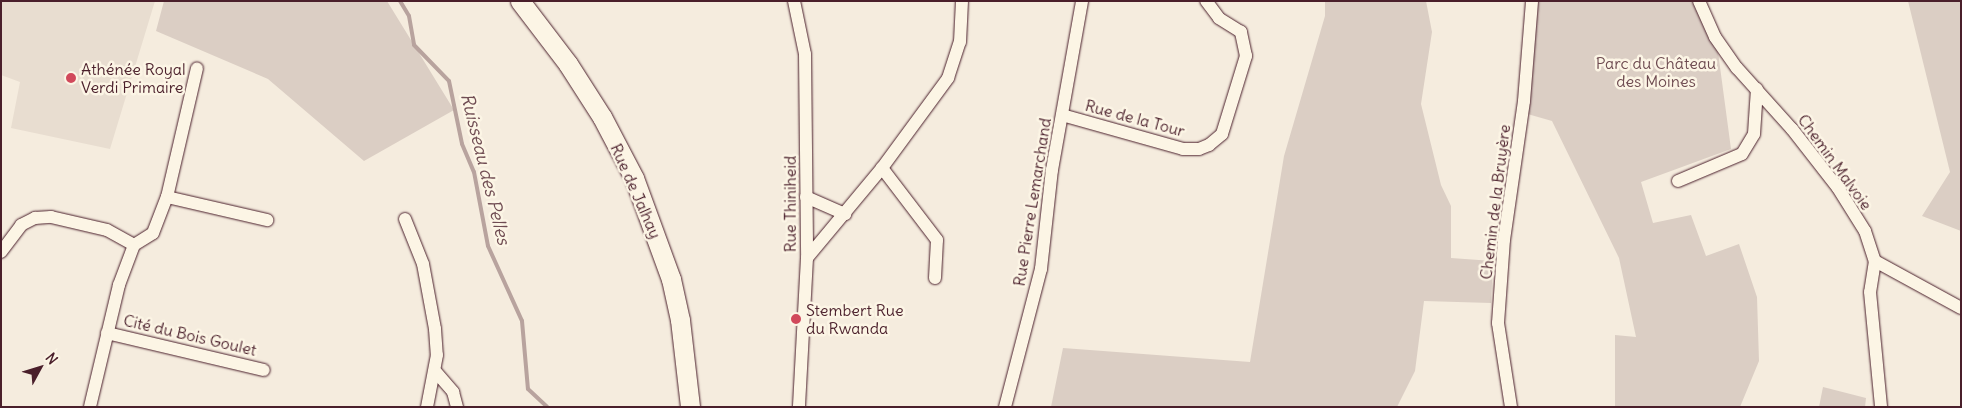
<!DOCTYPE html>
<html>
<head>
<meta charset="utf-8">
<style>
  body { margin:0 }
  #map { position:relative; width:1962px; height:408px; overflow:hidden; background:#f5ecde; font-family:Delius,sans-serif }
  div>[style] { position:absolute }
  .built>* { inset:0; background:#e8ddd0 }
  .green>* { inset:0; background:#dbcec4 }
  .stream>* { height:4px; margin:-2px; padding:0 2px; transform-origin:2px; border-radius:2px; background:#b8a39e }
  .roads { filter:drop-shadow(0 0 1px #4a1f2b) drop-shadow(0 0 1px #4a1f2b) }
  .minor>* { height:12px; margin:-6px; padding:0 6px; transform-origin:6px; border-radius:6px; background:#fcf5e5 }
  .secondary>* { height:19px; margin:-9.5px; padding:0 9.5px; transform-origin:9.5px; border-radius:9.5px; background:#fcf5e5 }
  .dots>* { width:14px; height:14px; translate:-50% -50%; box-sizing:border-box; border:2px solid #fcf5e5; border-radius:50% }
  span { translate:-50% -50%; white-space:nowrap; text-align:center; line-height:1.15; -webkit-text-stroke:5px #fcf5e5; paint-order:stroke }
  .park-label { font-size:16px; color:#6e4b51 }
  .poi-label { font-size:16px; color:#4a1f2b }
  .left { translate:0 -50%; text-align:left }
  .street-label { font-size:16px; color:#4a1f2b }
  .water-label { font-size:18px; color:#704d53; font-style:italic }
  .frame { position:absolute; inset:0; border:2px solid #4a1f2b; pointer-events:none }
  .north { position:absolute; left:15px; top:343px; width:50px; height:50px; -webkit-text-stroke:4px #fcf5e5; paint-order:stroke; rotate:51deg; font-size:14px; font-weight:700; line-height:20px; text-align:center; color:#4a1f2b }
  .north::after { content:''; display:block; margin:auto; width:18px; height:22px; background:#4a1f2b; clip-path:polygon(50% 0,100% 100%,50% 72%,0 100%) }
</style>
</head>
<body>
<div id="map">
  <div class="built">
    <div style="clip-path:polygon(1px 1px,155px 1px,110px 149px,11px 128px,20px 82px,1px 75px)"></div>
  </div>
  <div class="green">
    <div style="clip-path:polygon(164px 1px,387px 1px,454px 110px,364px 161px,268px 79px,156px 31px)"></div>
    <div style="clip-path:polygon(1325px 1px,1426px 1px,1432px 32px,1421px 104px,1441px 185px,1451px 206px,1451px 258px,1493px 261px,1491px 303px,1424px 301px,1415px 371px,1397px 407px,1051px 407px,1063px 348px,1250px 362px,1284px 156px,1325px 16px)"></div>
    <div style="clip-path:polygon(1536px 1px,1695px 1px,1718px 52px,1731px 149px,1641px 182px,1653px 223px,1691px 215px,1706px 256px,1739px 244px,1757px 297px,1759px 361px,1740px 407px,1615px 407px,1615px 335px,1636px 337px,1619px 258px,1552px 121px,1524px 113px)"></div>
    <div style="clip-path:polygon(1908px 1px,1961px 1px,1961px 231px,1922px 216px,1950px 172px)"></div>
    <div style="clip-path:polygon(1823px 387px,1866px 398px,1865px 407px,1819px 407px)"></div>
  </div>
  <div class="stream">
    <div style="left:400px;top:1px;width:17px;rotate:59deg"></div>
    <div style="left:409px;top:16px;width:29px;rotate:80deg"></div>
    <div style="left:414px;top:45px;width:50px;rotate:45.8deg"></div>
    <div style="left:449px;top:81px;width:64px;rotate:78.3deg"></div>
    <div style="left:462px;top:144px;width:30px;rotate:67deg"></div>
    <div style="left:474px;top:172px;width:75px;rotate:79.3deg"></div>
    <div style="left:488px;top:246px;width:82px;rotate:65.6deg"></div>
    <div style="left:522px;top:321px;width:68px;rotate:85deg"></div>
    <div style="left:528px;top:389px;width:26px;rotate:43deg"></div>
  </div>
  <div class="roads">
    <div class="minor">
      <div style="left:794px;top:1px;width:54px;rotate:78.3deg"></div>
      <div style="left:805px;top:54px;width:204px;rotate:89.4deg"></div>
      <div style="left:807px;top:258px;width:149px;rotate:93.1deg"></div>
      <div style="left:1699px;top:1px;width:39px;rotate:66deg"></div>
      <div style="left:1715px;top:37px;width:38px;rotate:55deg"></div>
      <div style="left:1737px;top:68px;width:82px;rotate:48deg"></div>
      <div style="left:1792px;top:129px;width:75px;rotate:52.1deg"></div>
      <div style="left:1838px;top:188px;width:51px;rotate:57.9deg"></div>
      <div style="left:1865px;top:231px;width:32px;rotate:72deg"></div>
      <div style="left:1062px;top:115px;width:126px;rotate:15.7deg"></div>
      <div style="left:1183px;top:149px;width:16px"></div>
      <div style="left:1199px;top:149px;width:11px;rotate:-22deg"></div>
      <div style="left:1209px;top:145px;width:17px;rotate:-40deg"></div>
      <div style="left:1222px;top:134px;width:82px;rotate:-72.9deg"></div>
      <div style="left:1246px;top:56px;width:25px;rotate:-102deg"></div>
      <div style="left:1241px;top:32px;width:26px;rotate:-148deg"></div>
      <div style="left:1219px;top:18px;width:21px;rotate:-127deg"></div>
      <div style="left:1678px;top:181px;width:69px;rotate:-22.9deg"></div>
      <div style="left:1742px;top:154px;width:23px;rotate:-59deg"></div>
      <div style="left:1754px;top:134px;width:45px;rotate:-86.2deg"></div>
      <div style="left:167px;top:197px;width:103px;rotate:13deg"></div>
      <div style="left:806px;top:197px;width:43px;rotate:23.6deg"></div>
      <div style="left:405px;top:219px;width:48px;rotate:68.2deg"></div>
      <div style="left:423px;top:264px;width:66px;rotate:79.5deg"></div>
      <div style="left:435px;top:329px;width:26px;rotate:86deg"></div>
      <div style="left:437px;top:355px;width:53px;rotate:100.9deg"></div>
      <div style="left:134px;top:245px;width:22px;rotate:-32deg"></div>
      <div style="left:153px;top:233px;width:39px;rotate:-69deg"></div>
      <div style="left:167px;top:197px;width:132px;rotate:-76.9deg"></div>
      <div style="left:1px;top:252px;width:34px;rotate:-53deg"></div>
      <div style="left:21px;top:225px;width:16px;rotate:-27deg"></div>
      <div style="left:35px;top:218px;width:16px;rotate:-4deg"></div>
      <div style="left:51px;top:217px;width:57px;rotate:13.1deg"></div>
      <div style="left:107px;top:230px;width:31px;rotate:29deg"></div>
      <div style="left:134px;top:245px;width:43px;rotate:110.6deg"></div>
      <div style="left:119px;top:285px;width:125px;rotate:103.4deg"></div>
      <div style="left:807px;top:258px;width:117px;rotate:-50.2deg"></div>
      <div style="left:1875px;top:261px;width:31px;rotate:99deg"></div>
      <div style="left:1870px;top:292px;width:116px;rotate:84.5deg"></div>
      <div style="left:1875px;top:261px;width:98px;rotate:28.7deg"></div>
      <div style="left:935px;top:278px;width:38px;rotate:-87deg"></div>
      <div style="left:937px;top:240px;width:91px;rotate:-127.4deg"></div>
      <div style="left:882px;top:168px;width:112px;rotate:-53.7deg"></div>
      <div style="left:948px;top:78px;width:38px;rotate:-72deg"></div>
      <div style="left:960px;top:42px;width:41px;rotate:-87.2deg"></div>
      <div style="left:107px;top:333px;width:161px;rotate:13.3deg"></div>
      <div style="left:435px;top:371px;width:28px;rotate:49deg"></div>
      <div style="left:453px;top:392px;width:16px;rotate:75deg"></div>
      <div style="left:1005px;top:407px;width:143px;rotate:-75.4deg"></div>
      <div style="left:1041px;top:269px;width:100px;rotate:-83.7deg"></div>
      <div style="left:1052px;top:170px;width:172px;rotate:-79.9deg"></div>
      <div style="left:1511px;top:407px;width:85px;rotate:-98.8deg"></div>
      <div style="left:1498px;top:323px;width:83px;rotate:-85.9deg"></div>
      <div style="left:1504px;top:240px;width:140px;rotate:-81.8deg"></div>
      <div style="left:1524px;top:101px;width:100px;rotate:-85.4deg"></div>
    </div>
    <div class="secondary">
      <div style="left:520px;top:1px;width:79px;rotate:52.7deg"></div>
      <div style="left:568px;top:64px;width:63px;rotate:57.3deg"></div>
      <div style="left:602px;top:117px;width:69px;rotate:62.3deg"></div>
      <div style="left:634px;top:178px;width:108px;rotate:69.9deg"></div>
      <div style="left:671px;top:279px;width:42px;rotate:77.6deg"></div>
      <div style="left:680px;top:320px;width:88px;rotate:83.4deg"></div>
    </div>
  </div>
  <div class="dots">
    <div style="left:71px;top:78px;background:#d1495b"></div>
    <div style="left:796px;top:319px;background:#d1495b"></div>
  </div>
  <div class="park-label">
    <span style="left:1656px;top:72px">Parc du Château<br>des Moines</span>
  </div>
  <div class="poi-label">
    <span class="left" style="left:81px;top:78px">Athénée Royal<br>Verdi Primaire</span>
    <span class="left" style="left:806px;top:319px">Stembert Rue<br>du Rwanda</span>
  </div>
  <div class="street-label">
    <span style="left:1135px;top:118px;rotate:15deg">Rue de la Tour</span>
    <span style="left:1835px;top:162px;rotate:54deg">Chemin Malvoie</span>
    <span style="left:636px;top:191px;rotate:66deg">Rue de Jalhay</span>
    <span style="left:1032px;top:202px;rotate:-81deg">Rue Pierre Lemarchand</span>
    <span style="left:1495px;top:202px;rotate:-83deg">Chemin de la Bruyère</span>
    <span style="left:790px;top:204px;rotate:-90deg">Rue Thiniheid</span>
    <span style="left:190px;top:335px;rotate:13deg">Cité du Bois Goulet</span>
  </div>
  <div class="water-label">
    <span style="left:485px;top:169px;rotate:76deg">Ruisseau des Pelles</span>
  </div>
  <div class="frame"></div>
  <div class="north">N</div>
</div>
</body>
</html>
